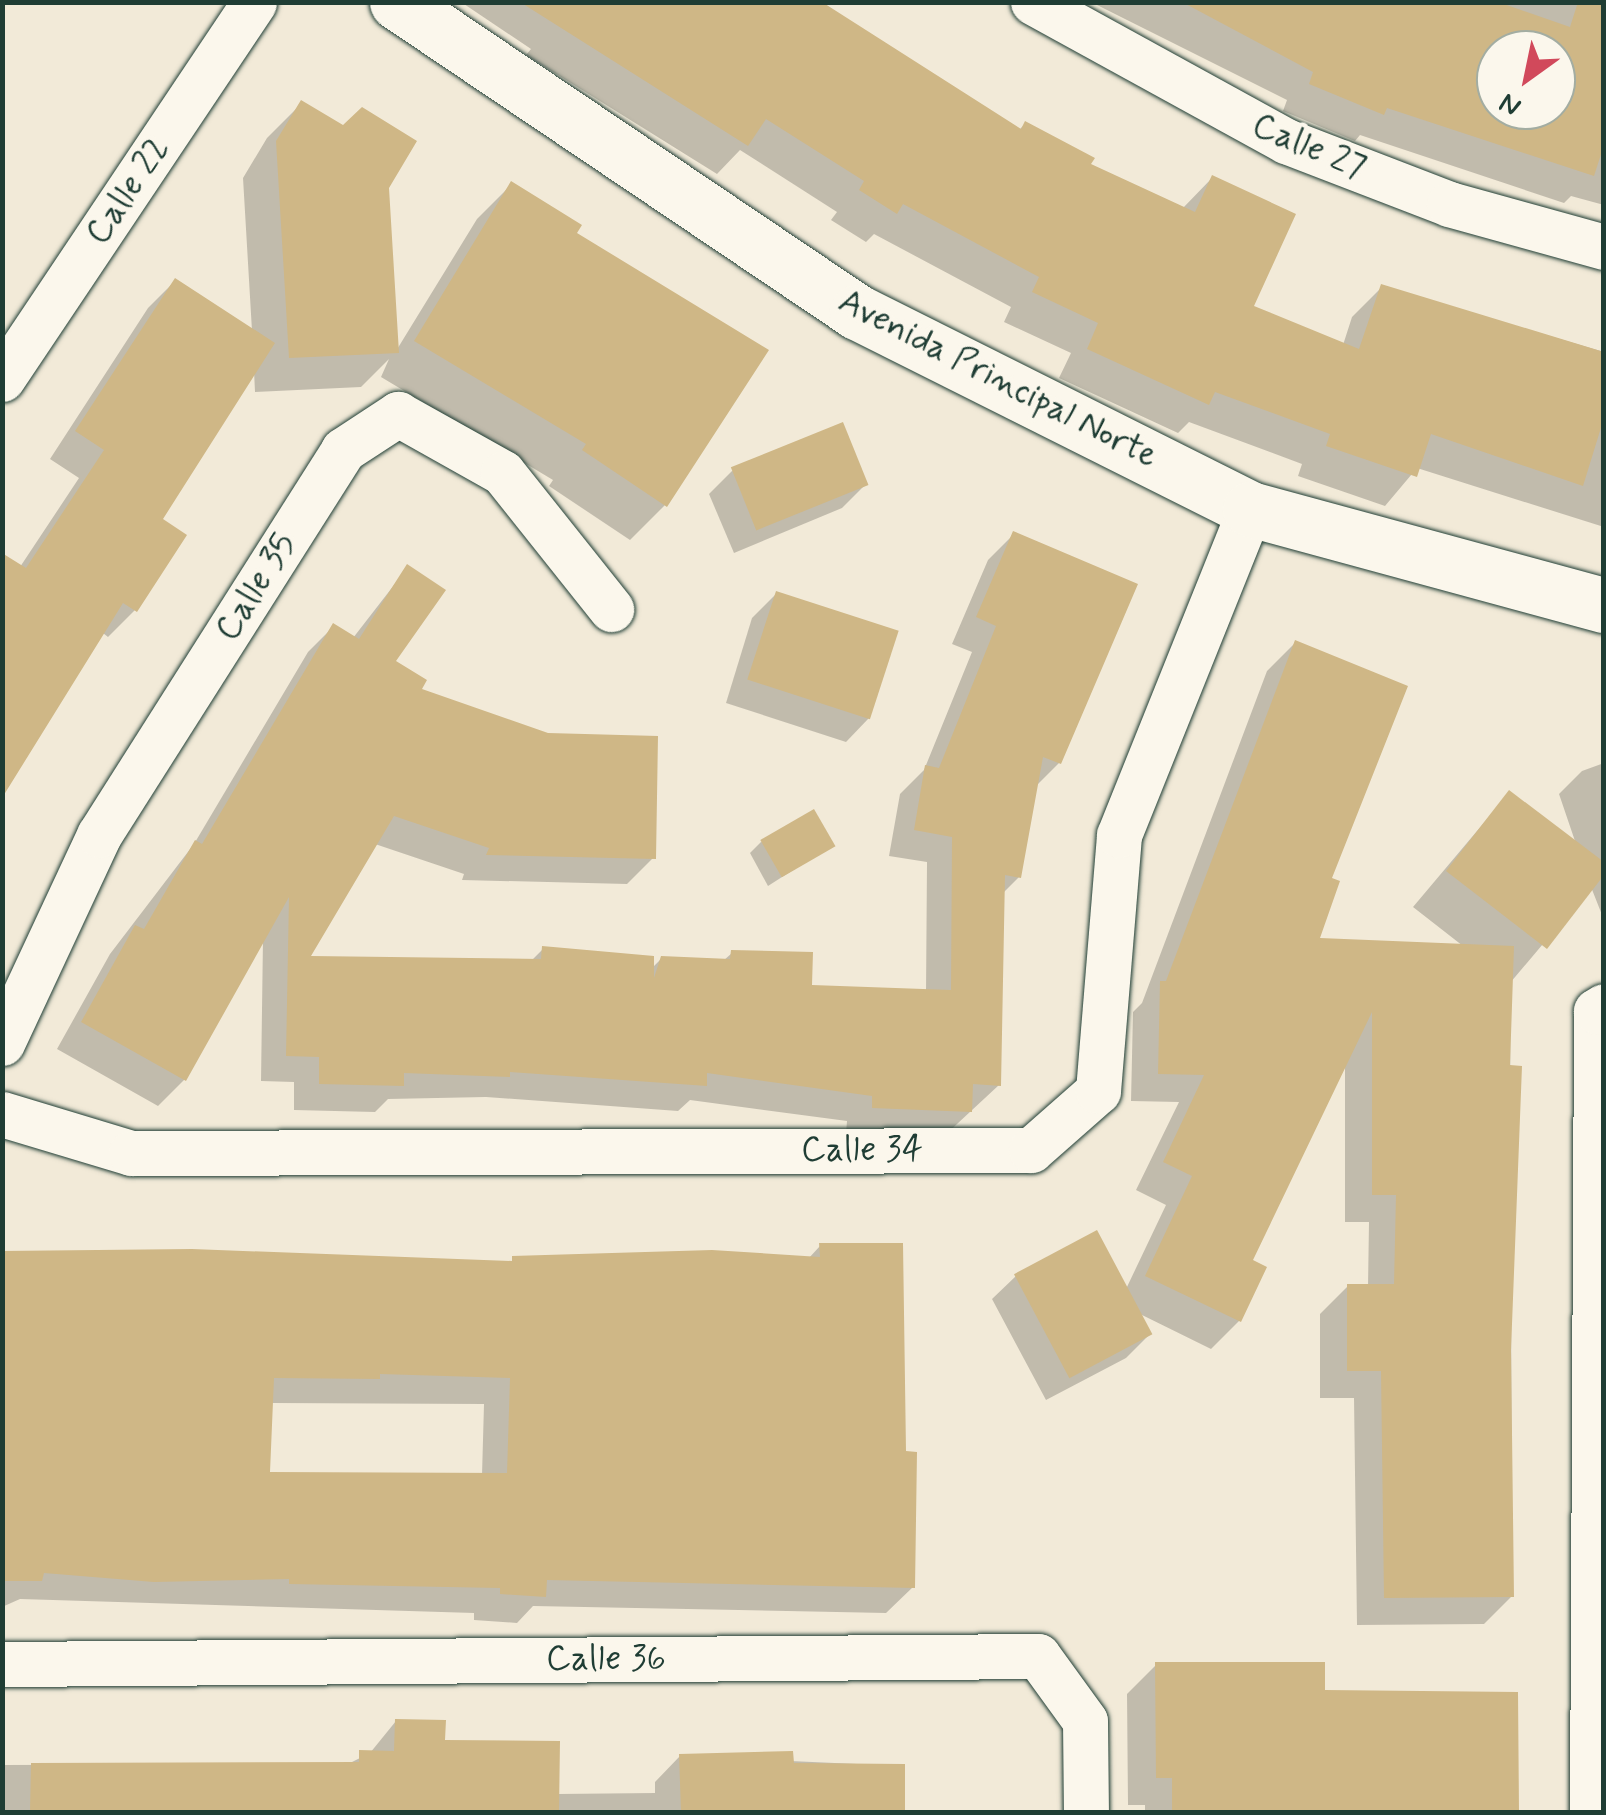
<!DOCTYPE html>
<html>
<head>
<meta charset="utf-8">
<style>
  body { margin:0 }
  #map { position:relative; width:1606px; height:1815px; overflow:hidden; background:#f2ead8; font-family:Mynerve,sans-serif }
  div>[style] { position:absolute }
  .shadow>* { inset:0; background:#0003 }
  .building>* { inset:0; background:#cfb786; transform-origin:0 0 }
  .roads { filter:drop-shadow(0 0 2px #1f3d34) drop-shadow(0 0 2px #1f3d34) }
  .street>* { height:45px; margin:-22.5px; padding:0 22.5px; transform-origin:22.5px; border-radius:22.5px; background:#fbf7ec }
  .secondary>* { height:55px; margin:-27.5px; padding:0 27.5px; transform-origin:27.5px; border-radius:27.5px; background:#fbf7ec }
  span { translate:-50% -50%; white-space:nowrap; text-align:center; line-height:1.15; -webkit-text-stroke:9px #fbf7ec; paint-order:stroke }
  .street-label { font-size:35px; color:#1f3d34 }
  .frame { position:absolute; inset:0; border:5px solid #1f3d34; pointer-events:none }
  .north { position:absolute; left:1476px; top:30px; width:100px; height:100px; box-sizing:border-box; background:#fbf7ec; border:2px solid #a3ada2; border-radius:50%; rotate:213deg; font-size:28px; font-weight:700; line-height:40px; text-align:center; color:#1f3d34 }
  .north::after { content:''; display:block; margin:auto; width:35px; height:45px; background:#d1495b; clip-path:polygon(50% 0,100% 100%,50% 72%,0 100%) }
</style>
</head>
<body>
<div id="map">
  <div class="shadow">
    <div style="clip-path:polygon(461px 2px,821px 2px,1018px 131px,1025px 124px,1088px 166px,1182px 209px,1212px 178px,1251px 308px,1343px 345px,1352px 317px,1382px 287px,1604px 352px,1604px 527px,1417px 468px,1385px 506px,1298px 476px,1302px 464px,1189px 422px,1178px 433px,1059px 378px,1071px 353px,1004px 322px,1011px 307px,874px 234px,866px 242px,831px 220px,837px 212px,740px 150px,717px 174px,526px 55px,531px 49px)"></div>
    <div style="clip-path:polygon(evenodd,1091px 2px,1604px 2px,1604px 205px,1571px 196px,1564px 203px,1360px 135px,1355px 141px,1283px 111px,1287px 100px,1091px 2px,1496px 50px,1556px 50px,1556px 110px,1496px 110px,1496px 50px)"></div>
    <div style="clip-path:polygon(302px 103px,386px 187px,396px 351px,477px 219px,512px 184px,573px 234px,665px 505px,630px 540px,549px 486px,553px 480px,381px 377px,389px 359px,361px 387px,255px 392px,254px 371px,160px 520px,135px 610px,108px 637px,20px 567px,79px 478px,50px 459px,148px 308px,175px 281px,252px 331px,243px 178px,267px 138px)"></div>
    <div style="clip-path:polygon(732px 471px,866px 484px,842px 508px,734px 553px,709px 494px)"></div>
    <div style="clip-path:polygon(1014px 534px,1059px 763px,1035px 787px,1019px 877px,1003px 893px,999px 1085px,943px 1137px,846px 1133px,847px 1121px,690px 1100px,678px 1111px,486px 1097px,388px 1099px,375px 1112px,294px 1110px,294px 1082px,261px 1081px,263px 938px,184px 1080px,158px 1106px,57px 1049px,110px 954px,194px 844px,308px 652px,334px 626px,353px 638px,408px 567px,392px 662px,418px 690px,653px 858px,627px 884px,462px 880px,464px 874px,375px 844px,307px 958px,530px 962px,543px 949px,651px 969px,662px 958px,723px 961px,732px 953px,810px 987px,926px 992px,927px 862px,889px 856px,900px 794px,924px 770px,972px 652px,952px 644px,988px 560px)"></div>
    <div style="clip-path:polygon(776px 594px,869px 718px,846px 742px,726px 703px,752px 618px)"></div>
    <div style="clip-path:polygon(1295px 643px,1329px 880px,1317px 940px,1463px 946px,1413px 907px,1509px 793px,1576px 844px,1559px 794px,1582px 771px,1604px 763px,1604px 920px,1591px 887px,1510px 983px,1512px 1596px,1484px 1624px,1357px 1625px,1354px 1398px,1320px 1398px,1320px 1314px,1348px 1286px,1368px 1286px,1369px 1222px,1345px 1222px,1345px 1063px,1249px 1261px,1239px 1321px,1211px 1349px,1140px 1314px,1150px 1334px,1126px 1358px,1046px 1400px,992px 1299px,1016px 1276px,1126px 1289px,1166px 1205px,1136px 1190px,1179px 1102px,1131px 1101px,1133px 1012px,1142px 1003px,1267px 671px)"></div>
    <div style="clip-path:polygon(761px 842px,832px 845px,768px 886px,750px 853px)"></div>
    <div style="clip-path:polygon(evenodd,820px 1246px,903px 1454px,913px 1587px,886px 1613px,533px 1606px,517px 1623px,474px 1620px,474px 1613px,20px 1599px,2px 1607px,2px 1254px,508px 1264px,808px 1259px,820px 1246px,271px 1403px,484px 1404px,482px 1475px,268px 1474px,271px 1403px)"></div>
    <div style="clip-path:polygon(1156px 1665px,1323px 1692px,1515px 1694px,1517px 1812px,1145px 1812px,1145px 1805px,1128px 1805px,1127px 1694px)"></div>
    <div style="clip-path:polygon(396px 1721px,557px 1794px,655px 1793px,655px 1782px,680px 1756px,902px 1766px,902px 1812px,2px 1812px,2px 1765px,348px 1764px,370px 1753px)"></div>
  </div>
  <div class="building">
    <div style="clip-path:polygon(520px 2px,822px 2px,1021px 129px,1025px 121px,1095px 158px,1091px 164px,1195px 212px,1212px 175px,1296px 214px,1254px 306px,1359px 349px,1381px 284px,1604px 352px,1604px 418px,1583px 486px,1431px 434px,1417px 477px,1326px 446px,1330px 434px,1215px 392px,1209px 405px,1087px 349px,1098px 323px,1032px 292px,1039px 277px,903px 204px,897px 214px,859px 190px,864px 181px,766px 119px,748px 146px)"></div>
    <div style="clip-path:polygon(evenodd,1182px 2px,1498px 2px,1570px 27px,1578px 2px,1604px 2px,1604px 145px,1594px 176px,1387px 108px,1384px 115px,1309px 84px,1313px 72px,1182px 2px,1496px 50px,1556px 50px,1556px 110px,1496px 110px,1496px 50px)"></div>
    <div style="clip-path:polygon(301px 100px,343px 125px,362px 107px,417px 141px,389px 188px,399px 353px,289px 358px,276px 141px)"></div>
    <div style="clip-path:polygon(511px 181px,582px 225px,577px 233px,769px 350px,667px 507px,582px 450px,586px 444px,414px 341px)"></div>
    <div style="clip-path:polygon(175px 278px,275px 343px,163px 519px,187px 535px,137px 612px,123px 603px,2px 798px,2px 553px,26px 568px,104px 450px,75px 431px)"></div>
    <div style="left:843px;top:422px;width:68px;height:121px;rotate:68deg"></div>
    <div style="clip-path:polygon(1013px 531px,1138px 584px,1061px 764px,1043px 757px,1021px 878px,1005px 875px,1001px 1086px,973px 1084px,972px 1112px,872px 1108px,872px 1096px,707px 1073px,707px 1086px,510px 1072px,510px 1077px,404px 1073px,404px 1086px,319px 1084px,319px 1057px,286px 1056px,289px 897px,186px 1081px,81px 1022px,135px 925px,144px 929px,195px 840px,202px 844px,333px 623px,359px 639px,407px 564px,446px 590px,396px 661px,427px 680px,422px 689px,548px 733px,658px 736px,656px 859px,486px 855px,489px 848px,394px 816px,311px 956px,541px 959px,542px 946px,654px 956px,654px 978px,661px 956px,730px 959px,731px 950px,813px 952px,812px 985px,951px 990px,952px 837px,914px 830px,925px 765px,939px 768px,996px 626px,976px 617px)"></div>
    <div style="left:776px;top:591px;width:129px;height:93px;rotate:18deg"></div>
    <div style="clip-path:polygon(1295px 640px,1408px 686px,1332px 878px,1340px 881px,1320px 938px,1514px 946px,1510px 1065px,1522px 1066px,1511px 1350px,1514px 1597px,1384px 1598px,1381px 1371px,1347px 1371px,1347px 1284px,1394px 1284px,1396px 1195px,1372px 1195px,1372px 1012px,1253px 1260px,1267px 1267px,1241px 1322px,1145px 1276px,1192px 1176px,1163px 1162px,1204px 1075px,1158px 1074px,1160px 981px,1166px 981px)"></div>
    <div style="clip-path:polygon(1509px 790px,1604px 862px,1604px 875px,1547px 949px,1446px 871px)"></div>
    <div style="left:814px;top:809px;width:43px;height:62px;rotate:60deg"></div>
    <div style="left:1097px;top:1230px;width:118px;height:94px;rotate:62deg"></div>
    <div style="clip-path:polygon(evenodd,819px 1243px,903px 1243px,906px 1451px,917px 1452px,915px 1588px,547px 1580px,546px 1597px,500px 1594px,500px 1588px,289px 1584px,289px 1579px,154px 1582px,44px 1573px,42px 1581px,2px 1581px,2px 1251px,192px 1249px,512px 1261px,512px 1256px,712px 1250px,820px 1257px,819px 1243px,380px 1374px,510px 1378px,507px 1473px,270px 1472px,274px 1378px,380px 1379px,380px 1374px)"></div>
    <div style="clip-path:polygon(1155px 1662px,1325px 1662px,1325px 1690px,1518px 1692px,1519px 1812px,1172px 1812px,1172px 1778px,1156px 1778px)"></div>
    <div style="clip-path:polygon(395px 1719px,446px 1720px,445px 1740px,560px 1741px,559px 1812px,30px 1812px,31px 1763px,359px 1762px,359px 1750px,394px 1751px)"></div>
    <div style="clip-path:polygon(793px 1751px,794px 1763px,905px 1764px,905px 1812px,681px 1812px,679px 1754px)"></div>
  </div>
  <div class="roads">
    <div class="street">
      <div style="left:1033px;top:2px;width:289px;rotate:28.8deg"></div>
      <div style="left:1286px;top:141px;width:175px;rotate:21.1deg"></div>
      <div style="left:1449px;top:204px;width:161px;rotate:15.5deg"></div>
      <div style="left:2px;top:379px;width:453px;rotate:-56.2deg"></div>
      <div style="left:2px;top:1043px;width:230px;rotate:-65deg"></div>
      <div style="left:99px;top:835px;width:456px;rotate:-57.6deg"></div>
      <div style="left:343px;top:450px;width:66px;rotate:-33.2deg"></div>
      <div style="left:398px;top:414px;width:120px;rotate:29.3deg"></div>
      <div style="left:503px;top:473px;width:174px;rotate:51.5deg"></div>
      <div style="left:2px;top:1114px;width:135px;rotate:16.8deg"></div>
      <div style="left:131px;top:1153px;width:900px;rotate:-0.19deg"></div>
      <div style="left:1031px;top:1150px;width:89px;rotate:-41.4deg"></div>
      <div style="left:1098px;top:1091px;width:257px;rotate:-85.3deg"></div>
      <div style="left:1119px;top:835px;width:351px;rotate:-68.1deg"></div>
      <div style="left:2px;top:1664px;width:1036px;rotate:-0.44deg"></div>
      <div style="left:1038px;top:1656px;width:80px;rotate:54.1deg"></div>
      <div style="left:1085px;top:1721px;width:91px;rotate:89.4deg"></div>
      <div style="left:1592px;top:1812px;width:801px;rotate:-89.71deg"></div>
      <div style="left:1596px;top:1011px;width:9px;rotate:-32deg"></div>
    </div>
    <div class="secondary">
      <div style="left:397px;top:2px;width:555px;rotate:33.98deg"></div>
      <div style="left:857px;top:312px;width:440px;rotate:26.6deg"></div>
      <div style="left:1250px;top:509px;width:367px;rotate:15.2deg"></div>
    </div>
  </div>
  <div class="street-label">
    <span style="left:1309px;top:147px;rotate:23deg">Calle 27</span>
    <span style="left:128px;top:191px;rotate:-56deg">Calle 22</span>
    <span style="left:998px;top:379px;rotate:27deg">Avenida Principal Norte</span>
    <span style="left:256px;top:587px;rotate:-58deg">Calle 35</span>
    <span style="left:862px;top:1150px">Calle 34</span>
    <span style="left:606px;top:1659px">Calle 36</span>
  </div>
  <div class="frame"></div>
  <div class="north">N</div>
</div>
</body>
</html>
